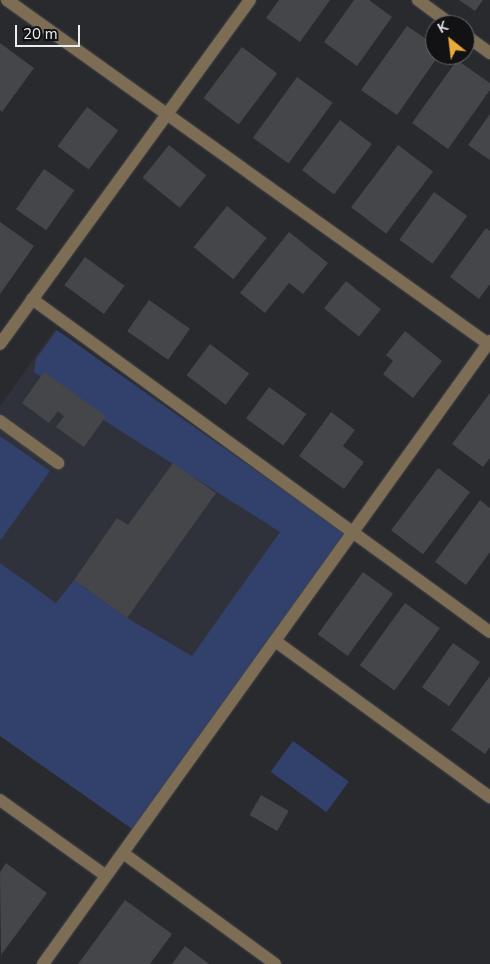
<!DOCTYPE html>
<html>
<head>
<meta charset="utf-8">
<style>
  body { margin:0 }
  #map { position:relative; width:490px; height:964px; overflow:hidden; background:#282a2d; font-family:"Nunito Sans",sans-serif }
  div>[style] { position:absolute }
  .built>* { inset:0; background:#2f323b }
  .green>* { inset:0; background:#32406c; transform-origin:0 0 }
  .building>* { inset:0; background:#444649; transform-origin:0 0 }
  .roads { filter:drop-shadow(0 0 1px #434548) drop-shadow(0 0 1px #434548) }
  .minor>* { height:12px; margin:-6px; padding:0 6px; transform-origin:6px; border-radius:6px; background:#7d6d55 }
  span { translate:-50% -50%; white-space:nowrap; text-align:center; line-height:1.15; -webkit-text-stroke:4px #121214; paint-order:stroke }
  .north { position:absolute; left:425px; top:15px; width:50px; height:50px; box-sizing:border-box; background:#121214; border:1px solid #69696c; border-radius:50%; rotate:331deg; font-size:14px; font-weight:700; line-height:20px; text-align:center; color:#ebecef }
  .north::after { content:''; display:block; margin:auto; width:18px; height:22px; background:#eaaa39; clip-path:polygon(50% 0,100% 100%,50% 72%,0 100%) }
  .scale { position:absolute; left:15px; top:25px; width:65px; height:22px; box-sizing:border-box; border:2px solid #ebecef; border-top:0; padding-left:6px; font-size:15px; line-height:18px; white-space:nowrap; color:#ebecef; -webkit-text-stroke:4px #121214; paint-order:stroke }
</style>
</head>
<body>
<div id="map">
  <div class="built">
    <div style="clip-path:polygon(55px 329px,346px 534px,135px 831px,0 736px,0 406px)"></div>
  </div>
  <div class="green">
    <div style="clip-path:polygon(57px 330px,346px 534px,135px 831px,0 736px,0 563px,56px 603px,74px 580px,127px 618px,192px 656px,280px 532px,94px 414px,34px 372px,36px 359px)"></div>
    <div style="clip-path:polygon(0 436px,50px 471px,0 541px)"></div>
    <div style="left:293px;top:741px;width:69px;height:38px;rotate:36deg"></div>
  </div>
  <div class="building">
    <div style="clip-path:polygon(279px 0,330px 0,300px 42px,266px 18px)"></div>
    <div style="clip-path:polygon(354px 0,369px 0,392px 17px,357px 66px,324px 42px)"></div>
    <div style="clip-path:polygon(459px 0,483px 0,475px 11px)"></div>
    <div style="clip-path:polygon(407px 26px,435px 45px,435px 55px,439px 55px,397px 115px,361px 90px)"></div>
    <div style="clip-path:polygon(0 43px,34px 68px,2px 112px,0 110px)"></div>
    <div style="left:242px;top:47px;width:44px;height:64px;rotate:37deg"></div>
    <div style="clip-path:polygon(457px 60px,490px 83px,490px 90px,448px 149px,412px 123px)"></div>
    <div style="left:297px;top:77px;width:44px;height:75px;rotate:36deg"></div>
    <div style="left:87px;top:107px;width:39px;height:49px;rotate:37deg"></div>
    <div style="clip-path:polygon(490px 114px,490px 160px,468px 145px)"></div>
    <div style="left:340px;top:120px;width:40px;height:63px;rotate:37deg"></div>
    <div style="left:169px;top:145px;width:48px;height:42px;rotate:39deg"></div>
    <div style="left:398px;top:145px;width:44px;height:78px;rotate:37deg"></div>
    <div style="left:44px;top:169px;width:37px;height:49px;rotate:35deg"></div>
    <div style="left:434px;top:192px;width:41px;height:59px;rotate:36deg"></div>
    <div style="left:227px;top:206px;width:51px;height:53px;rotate:39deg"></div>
    <div style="clip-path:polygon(0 222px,34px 246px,0 294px)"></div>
    <div style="clip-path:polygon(486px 228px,490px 231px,490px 284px,479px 299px,450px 277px)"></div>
    <div style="clip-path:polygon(289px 232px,328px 263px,303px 294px,289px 283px,265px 313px,240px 293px)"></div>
    <div style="left:85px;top:257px;width:49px;height:35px;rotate:36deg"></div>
    <div style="left:346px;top:281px;width:45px;height:35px;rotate:39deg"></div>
    <div style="left:149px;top:300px;width:50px;height:38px;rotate:35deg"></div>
    <div style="clip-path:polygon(405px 331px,442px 361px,413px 398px,383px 374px,393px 361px,386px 355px)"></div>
    <div style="left:210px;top:344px;width:49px;height:39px;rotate:37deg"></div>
    <div style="clip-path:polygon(44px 372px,106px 416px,84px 447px,56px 427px,64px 416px,58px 411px,49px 423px,22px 403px)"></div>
    <div style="left:269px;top:387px;width:46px;height:39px;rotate:36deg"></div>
    <div style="clip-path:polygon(490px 393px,490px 458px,483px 467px,452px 444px)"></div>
    <div style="clip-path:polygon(331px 412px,355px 430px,343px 446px,364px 462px,344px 489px,299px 456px)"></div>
    <div style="clip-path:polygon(173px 463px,216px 493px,127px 618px,74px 580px,117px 518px,128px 525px)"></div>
    <div style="left:438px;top:468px;width:40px;height:78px;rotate:37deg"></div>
    <div style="clip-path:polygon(480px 500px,490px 508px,490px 552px,466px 585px,435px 562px)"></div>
    <div style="left:363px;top:572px;width:37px;height:77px;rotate:36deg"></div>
    <div style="left:405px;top:603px;width:43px;height:77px;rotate:36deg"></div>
    <div style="left:453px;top:643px;width:33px;height:54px;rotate:35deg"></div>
    <div style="clip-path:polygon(490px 676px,490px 747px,485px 754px,451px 730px)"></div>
    <div style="left:261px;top:795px;width:32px;height:23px;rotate:30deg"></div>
    <div style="clip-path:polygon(6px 863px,47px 893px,1px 955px,0 872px)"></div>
    <div style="clip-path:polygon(125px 900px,172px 934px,150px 964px,78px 964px)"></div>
    <div style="clip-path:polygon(185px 946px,209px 964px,172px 964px)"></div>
  </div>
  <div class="roads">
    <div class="minor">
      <div style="left:7px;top:0;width:594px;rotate:35.54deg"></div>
      <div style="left:418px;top:0;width:42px;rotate:36.3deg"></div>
      <div style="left:465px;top:35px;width:31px;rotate:36deg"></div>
      <div style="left:32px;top:299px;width:566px;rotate:36.02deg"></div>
      <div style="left:0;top:344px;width:425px;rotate:-54deg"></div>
      <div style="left:0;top:421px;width:72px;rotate:35.9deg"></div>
      <div style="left:275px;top:641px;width:266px;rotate:36deg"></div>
      <div style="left:0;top:800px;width:130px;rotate:35.6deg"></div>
      <div style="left:123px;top:853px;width:188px;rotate:36.1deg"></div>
      <div style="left:43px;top:964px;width:767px;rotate:-54.34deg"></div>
    </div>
  </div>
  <div class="north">K</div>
  <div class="scale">20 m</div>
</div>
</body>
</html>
